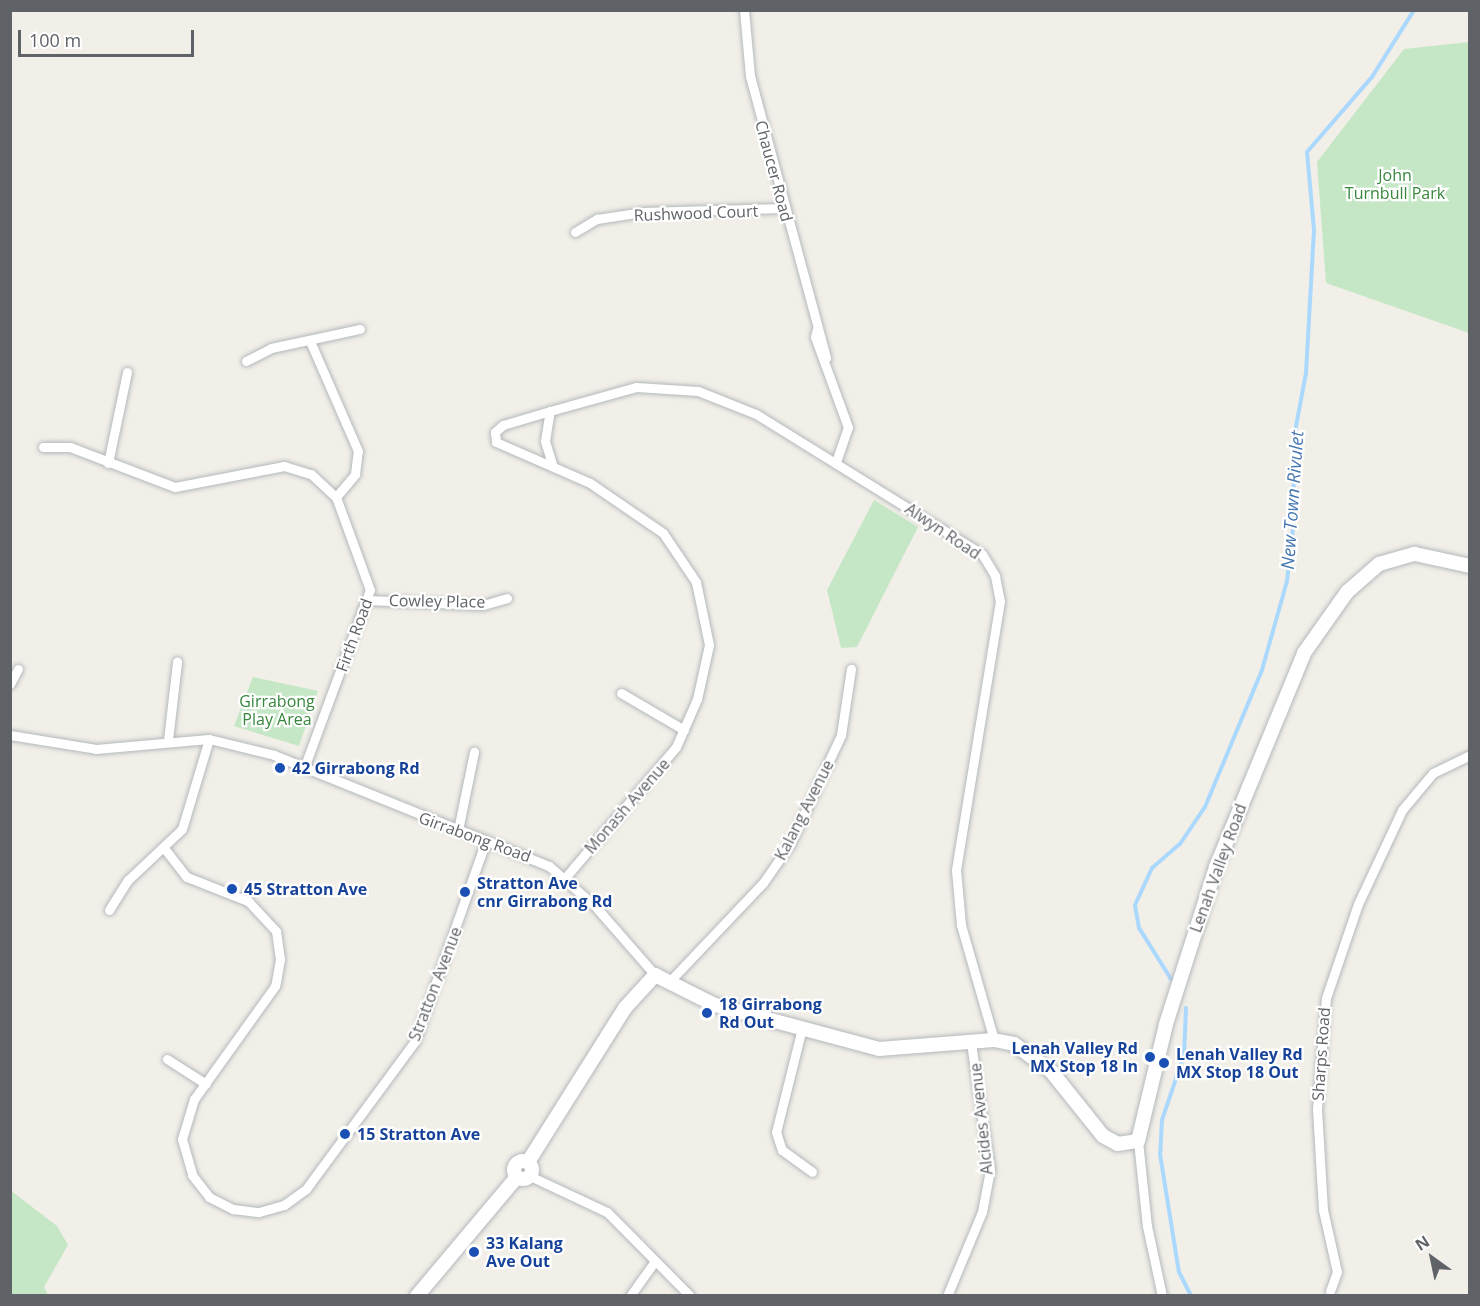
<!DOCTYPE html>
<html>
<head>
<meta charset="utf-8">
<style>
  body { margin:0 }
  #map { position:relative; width:1480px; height:1306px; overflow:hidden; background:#f1efe8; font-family:"Open Sans",sans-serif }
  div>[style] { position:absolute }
  .green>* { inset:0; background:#c5e7c6 }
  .stream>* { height:4px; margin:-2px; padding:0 2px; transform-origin:2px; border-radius:2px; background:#abd9fd }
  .roads { filter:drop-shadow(0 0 2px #b5b8bc) drop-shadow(0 0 2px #b5b8bc) }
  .street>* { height:9px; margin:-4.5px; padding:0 4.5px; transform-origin:4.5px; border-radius:4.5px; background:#fff }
  .secondary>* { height:14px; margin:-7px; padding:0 7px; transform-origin:7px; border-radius:7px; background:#fff }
  .secondary>.ring { margin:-7px; padding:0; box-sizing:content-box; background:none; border:14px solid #fff; border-radius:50% }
  .dots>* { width:16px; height:16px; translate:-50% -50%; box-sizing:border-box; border:3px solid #fff; border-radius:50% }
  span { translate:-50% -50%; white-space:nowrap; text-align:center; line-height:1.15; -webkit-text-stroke:4.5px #fff; paint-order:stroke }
  .street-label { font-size:16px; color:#5f6368 }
  .park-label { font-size:16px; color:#37863c }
  .transit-label { font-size:16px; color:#164399; font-weight:700 }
  .left { translate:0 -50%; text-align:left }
  .right { translate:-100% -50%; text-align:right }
  .water-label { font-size:18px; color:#4678b1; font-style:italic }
  .frame { position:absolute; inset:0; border:12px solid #5f6368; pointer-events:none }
  .north { position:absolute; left:1402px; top:1228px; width:60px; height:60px; -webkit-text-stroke:4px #fff; paint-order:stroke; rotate:327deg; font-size:16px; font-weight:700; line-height:24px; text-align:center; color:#5f6368 }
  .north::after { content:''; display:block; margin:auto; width:21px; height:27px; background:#5f6368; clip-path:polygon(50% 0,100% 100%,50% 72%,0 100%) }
  .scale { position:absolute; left:18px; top:30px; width:176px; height:27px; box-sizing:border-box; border:3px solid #5f6368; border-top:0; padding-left:8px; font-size:18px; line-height:21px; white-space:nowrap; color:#5f6368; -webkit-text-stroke:4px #fff; paint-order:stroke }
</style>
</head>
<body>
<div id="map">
  <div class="green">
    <div style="clip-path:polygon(1469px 42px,1470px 42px,1469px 333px,1326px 283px,1317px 162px,1404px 49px)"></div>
    <div style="clip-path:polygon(874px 500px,918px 527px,857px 647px,841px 648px,827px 590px)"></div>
    <div style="clip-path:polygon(253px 677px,318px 691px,299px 746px,234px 726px)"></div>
    <div style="clip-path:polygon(10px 1190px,57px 1226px,68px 1245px,44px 1287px,48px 1295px,11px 1295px)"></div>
  </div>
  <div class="stream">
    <div style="left:1171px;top:979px;width:60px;rotate:-122.1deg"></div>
    <div style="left:1139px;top:928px;width:23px;rotate:-100deg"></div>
    <div style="left:1135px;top:905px;width:41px;rotate:-65.3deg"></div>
    <div style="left:1152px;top:868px;width:37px;rotate:-41deg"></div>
    <div style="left:1180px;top:844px;width:45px;rotate:-56deg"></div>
    <div style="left:1205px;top:807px;width:148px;rotate:-67.4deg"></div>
    <div style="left:1262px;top:670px;width:92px;rotate:-74.3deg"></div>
    <div style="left:1287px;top:581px;width:62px;rotate:-83.6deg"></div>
    <div style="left:1294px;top:519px;width:77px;rotate:-90.7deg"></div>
    <div style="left:1293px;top:442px;width:70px;rotate:-79.3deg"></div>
    <div style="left:1306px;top:373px;width:143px;rotate:-86.8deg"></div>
    <div style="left:1314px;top:230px;width:78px;rotate:-95.1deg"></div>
    <div style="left:1307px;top:152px;width:99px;rotate:-49.1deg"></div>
    <div style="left:1372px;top:77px;width:79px;rotate:-57.9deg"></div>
    <div style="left:1186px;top:1008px;width:47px;rotate:92.4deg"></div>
    <div style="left:1184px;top:1055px;width:69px;rotate:108.7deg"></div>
    <div style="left:1162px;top:1120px;width:34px;rotate:93deg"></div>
    <div style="left:1160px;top:1154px;width:120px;rotate:80.9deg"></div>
    <div style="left:1179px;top:1272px;width:27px;rotate:63deg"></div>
  </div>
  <div class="roads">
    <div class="street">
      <div style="left:744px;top:10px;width:66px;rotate:84.8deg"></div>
      <div style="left:750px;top:76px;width:292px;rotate:74.9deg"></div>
      <div style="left:575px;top:232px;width:26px;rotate:-31deg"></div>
      <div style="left:597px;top:219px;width:47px;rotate:-8.7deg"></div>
      <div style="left:643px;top:212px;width:140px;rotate:-1.6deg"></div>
      <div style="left:817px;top:329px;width:8px;rotate:104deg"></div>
      <div style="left:815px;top:337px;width:96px;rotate:69.9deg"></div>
      <div style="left:848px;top:427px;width:37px;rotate:109deg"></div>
      <div style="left:246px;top:361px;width:28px;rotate:-27deg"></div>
      <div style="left:271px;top:348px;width:91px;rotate:-12.1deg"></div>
      <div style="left:550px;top:411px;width:49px;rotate:163.4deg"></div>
      <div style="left:503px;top:425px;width:11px;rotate:139deg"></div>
      <div style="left:495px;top:432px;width:10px;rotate:84deg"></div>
      <div style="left:496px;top:442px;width:103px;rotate:23.6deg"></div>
      <div style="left:590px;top:483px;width:88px;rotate:34.4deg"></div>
      <div style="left:663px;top:533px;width:59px;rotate:56deg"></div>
      <div style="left:696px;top:582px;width:64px;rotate:78.3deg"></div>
      <div style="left:709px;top:645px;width:55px;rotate:102.5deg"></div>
      <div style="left:697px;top:699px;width:52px;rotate:113.6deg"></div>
      <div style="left:676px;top:747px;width:172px;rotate:130.3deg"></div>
      <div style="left:43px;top:447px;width:27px"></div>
      <div style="left:70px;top:447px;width:112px;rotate:20.9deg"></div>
      <div style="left:175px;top:487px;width:111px;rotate:-10.9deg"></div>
      <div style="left:284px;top:466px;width:28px;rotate:17deg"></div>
      <div style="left:311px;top:474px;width:34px;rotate:43deg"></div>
      <div style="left:108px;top:463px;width:93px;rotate:-78.2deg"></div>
      <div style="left:552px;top:464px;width:24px;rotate:-107deg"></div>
      <div style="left:545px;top:441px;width:30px;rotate:-81deg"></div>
      <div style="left:550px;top:411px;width:89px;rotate:-15.6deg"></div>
      <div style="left:636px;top:387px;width:62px;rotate:3.7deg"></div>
      <div style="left:698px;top:391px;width:62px;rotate:21.6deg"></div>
      <div style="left:756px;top:414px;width:266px;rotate:31.8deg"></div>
      <div style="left:982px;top:554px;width:26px;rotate:59deg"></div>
      <div style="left:995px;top:576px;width:25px;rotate:79deg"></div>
      <div style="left:1000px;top:601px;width:273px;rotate:99.3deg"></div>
      <div style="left:956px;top:870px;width:55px;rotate:84.8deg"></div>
      <div style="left:961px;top:925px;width:120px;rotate:74deg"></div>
      <div style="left:367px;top:600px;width:116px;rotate:2.5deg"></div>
      <div style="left:483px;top:605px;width:25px;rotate:-16deg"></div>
      <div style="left:10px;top:684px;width:17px;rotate:-62deg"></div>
      <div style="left:621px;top:693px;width:73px;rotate:30.4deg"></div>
      <div style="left:10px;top:735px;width:87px;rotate:9.2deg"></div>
      <div style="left:96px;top:749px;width:113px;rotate:-5.1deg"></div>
      <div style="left:209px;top:739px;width:67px;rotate:13.8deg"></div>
      <div style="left:274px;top:755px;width:297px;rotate:22deg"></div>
      <div style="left:549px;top:866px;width:60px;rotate:40.9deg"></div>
      <div style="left:594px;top:905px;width:93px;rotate:48.9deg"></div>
      <div style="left:168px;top:740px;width:79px;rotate:-83.4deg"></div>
      <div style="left:304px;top:768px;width:190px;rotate:-69.7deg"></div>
      <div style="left:370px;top:590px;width:99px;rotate:-110.1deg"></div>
      <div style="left:336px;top:497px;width:30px;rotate:-50deg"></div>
      <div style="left:355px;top:474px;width:23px;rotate:-83deg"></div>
      <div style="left:358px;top:451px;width:120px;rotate:-113.6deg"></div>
      <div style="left:458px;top:830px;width:80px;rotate:-78.4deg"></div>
      <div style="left:164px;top:848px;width:37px;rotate:52deg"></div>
      <div style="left:187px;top:877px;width:66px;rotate:21.5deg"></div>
      <div style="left:248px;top:901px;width:41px;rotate:47deg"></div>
      <div style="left:276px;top:931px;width:28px;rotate:82deg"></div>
      <div style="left:280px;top:959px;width:27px;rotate:100deg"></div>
      <div style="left:275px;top:986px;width:139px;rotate:125.6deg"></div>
      <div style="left:194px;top:1099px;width:42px;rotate:106.7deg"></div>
      <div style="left:182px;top:1139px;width:37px;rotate:74deg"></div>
      <div style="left:192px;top:1175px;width:28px;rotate:52deg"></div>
      <div style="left:209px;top:1197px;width:27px;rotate:27deg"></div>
      <div style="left:233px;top:1209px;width:26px;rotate:7deg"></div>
      <div style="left:259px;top:1212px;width:26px;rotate:-16deg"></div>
      <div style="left:284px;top:1205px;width:27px;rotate:-36deg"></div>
      <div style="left:306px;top:1189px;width:184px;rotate:-53.6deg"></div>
      <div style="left:415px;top:1041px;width:213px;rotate:-70.5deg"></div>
      <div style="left:109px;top:910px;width:36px;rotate:-58deg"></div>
      <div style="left:128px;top:880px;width:74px;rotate:-43.4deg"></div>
      <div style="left:182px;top:829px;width:94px;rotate:-73.3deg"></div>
      <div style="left:668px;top:983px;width:138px;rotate:-46.5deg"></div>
      <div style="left:763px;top:883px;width:47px;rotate:-55.3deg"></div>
      <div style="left:790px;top:844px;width:120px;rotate:-64.9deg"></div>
      <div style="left:841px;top:735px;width:67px;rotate:-81.4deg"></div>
      <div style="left:802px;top:1028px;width:107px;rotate:104deg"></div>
      <div style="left:776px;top:1132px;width:19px;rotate:72deg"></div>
      <div style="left:782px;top:1150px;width:37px;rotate:36deg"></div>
      <div style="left:167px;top:1059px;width:46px;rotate:32.7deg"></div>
      <div style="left:1138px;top:1141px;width:85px;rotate:84deg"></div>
      <div style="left:1147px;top:1226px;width:72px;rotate:77.9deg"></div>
      <div style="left:530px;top:1176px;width:85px;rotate:25.1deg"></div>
      <div style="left:607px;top:1212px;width:118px;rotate:45.3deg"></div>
      <div style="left:1330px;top:1291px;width:20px;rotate:-70deg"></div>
      <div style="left:1337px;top:1272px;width:64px;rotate:-102.7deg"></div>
      <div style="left:1323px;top:1210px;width:101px;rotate:-93.4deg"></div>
      <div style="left:1317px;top:1109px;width:111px;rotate:-85.4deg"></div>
      <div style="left:1326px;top:998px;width:99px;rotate:-71.2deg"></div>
      <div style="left:1358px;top:904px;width:104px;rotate:-64.9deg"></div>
      <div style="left:1402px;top:810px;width:48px;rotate:-50deg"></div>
      <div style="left:1433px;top:773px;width:41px;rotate:-25.9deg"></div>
      <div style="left:630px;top:1296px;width:43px;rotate:-54.5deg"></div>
      <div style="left:947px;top:1296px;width:91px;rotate:-67.4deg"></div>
      <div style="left:982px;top:1212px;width:43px;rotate:-79.2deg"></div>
      <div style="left:990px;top:1170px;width:128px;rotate:-98.5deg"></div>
    </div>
    <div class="secondary">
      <div class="ring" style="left:514px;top:1161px;width:4px;height:4px"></div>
      <div style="left:528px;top:1162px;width:182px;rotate:-57.8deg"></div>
      <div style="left:625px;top:1008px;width:45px;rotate:-47.7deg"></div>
      <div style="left:655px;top:975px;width:67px;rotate:26.6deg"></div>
      <div style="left:715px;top:1005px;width:170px;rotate:15deg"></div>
      <div style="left:879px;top:1049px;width:115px;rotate:-4.5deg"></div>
      <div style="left:994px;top:1040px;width:20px;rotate:11deg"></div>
      <div style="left:1014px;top:1044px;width:46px;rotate:36.1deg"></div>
      <div style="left:1051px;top:1071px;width:83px;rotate:51.3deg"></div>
      <div style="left:1103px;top:1136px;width:17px;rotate:28deg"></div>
      <div style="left:1118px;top:1144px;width:20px;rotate:-9deg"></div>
      <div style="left:1138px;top:1141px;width:120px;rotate:-76.5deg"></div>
      <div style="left:1166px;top:1024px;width:165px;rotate:-72.3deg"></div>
      <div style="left:1216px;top:867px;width:231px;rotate:-67.6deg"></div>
      <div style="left:1304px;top:653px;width:75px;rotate:-54.8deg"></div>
      <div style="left:1347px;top:592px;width:43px;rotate:-41.2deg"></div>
      <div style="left:1379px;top:564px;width:37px;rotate:-16deg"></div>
      <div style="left:1415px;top:554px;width:56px;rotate:12.3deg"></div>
      <div style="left:417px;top:1296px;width:155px;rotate:-50deg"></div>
    </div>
  </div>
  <div class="dots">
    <div style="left:280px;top:768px;background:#1a4fb4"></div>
    <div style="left:232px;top:889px;background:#1a4fb4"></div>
    <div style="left:465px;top:892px;background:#1a4fb4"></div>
    <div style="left:707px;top:1013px;background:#1a4fb4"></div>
    <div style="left:1150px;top:1057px;background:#1a4fb4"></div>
    <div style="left:1164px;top:1063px;background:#1a4fb4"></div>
    <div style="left:345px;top:1134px;background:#1a4fb4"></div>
    <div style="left:474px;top:1252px;background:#1a4fb4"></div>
  </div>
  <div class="street-label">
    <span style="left:774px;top:171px;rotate:75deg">Chaucer Road</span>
    <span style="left:696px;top:213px;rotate:-2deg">Rushwood Court</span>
    <span style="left:943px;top:531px;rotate:34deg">Alwyn Road</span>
    <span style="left:437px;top:601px;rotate:1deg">Cowley Place</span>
    <span style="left:354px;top:635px;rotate:-70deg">Firth Road</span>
    <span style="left:627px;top:806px;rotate:-49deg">Monash Avenue</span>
    <span style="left:804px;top:810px;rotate:-63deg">Kalang Avenue</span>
    <span style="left:475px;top:837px;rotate:20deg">Girrabong Road</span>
    <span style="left:1218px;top:868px;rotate:-70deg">Lenah Valley Road</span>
    <span style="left:435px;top:984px;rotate:-69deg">Stratton Avenue</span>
    <span style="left:1321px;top:1054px;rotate:-86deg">Sharps Road</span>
    <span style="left:981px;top:1119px;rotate:-96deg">Alcides Avenue</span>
  </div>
  <div class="park-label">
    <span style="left:1395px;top:184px">John<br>Turnbull Park</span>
    <span style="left:277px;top:710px">Girrabong<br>Play Area</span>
  </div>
  <div class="transit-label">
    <span class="left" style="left:292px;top:768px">42 Girrabong Rd</span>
    <span class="left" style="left:477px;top:892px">Stratton Ave<br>cnr Girrabong Rd</span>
    <span class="left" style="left:244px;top:889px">45 Stratton Ave</span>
    <span class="left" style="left:719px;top:1013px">18 Girrabong<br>Rd Out</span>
    <span class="right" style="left:1138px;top:1057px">Lenah Valley Rd<br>MX Stop 18 In</span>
    <span class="left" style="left:1176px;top:1063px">Lenah Valley Rd<br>MX Stop 18 Out</span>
    <span class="left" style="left:357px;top:1134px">15 Stratton Ave</span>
    <span class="left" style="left:486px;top:1252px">33 Kalang<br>Ave Out</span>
  </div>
  <div class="water-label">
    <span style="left:1292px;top:500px;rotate:-86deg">New Town Rivulet</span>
  </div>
  <div class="frame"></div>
  <div class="north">N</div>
  <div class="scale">100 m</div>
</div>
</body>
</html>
